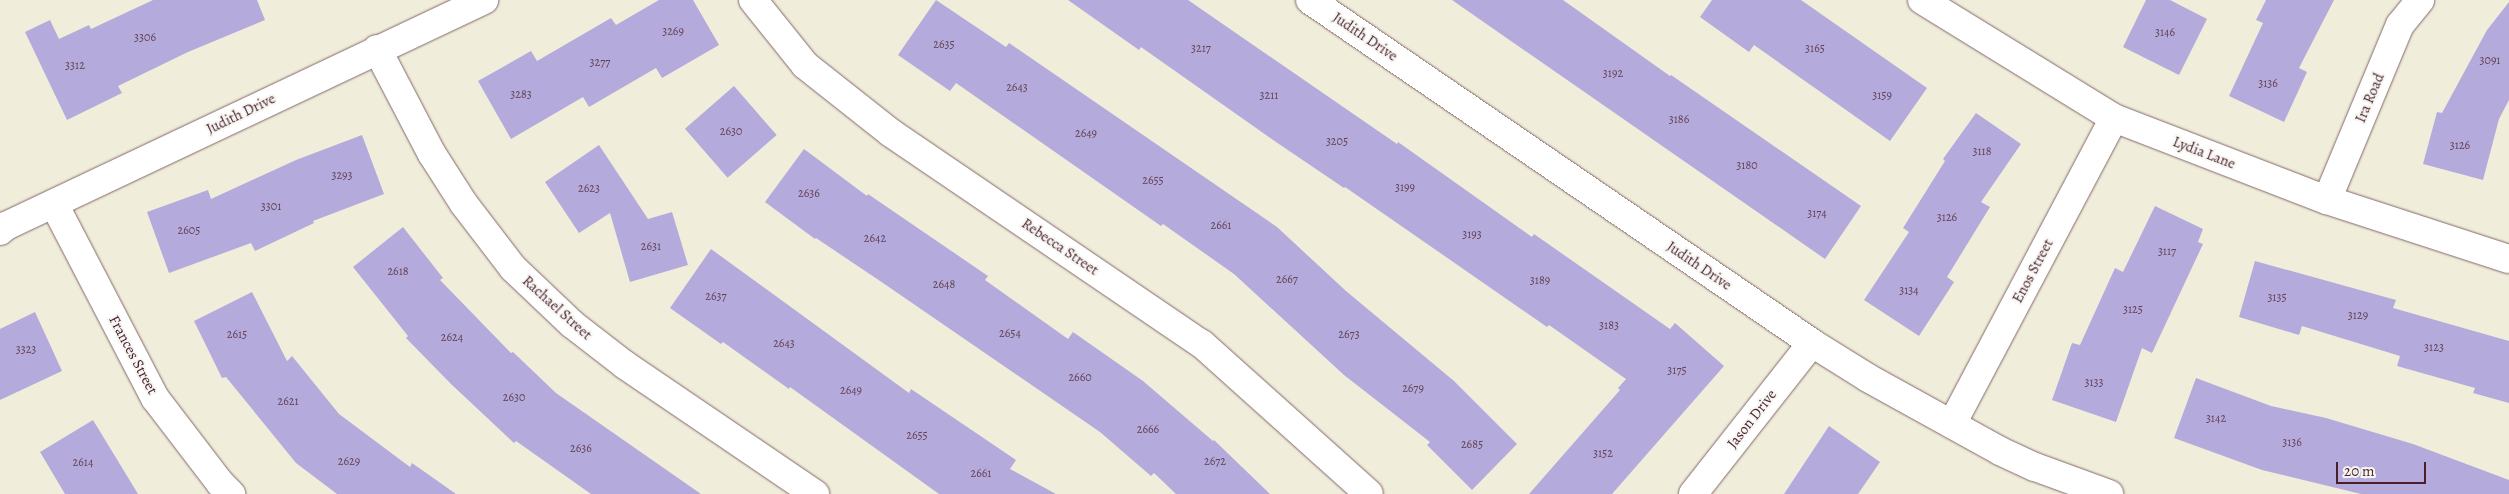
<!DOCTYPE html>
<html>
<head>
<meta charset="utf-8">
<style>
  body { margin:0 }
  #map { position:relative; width:2509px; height:494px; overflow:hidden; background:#f0eddb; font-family:Alegreya,serif }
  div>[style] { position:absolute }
  .building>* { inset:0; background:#b4abdc; transform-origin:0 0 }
  .roads { filter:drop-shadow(0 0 1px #846769) drop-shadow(0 0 1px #846769) }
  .minor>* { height:28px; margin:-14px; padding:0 14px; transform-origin:14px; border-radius:14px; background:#fff }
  span { translate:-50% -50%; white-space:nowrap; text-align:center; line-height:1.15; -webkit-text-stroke:4px #f6f6f2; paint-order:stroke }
  .number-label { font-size:12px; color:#644257 }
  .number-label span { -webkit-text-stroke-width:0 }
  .street-label { font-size:15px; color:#4a1f2b }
  .scale { position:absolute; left:2336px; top:462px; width:90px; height:22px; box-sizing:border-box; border:2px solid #4a1f2b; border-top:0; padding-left:6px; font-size:15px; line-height:18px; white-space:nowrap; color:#4a1f2b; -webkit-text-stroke:4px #f6f6f2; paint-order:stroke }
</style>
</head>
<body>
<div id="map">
  <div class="building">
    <div style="clip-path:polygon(153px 0,257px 0,265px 20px,188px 52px,118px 86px,122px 93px,67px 120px,25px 32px,50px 20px,59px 39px,89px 25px,91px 29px)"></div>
    <div style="clip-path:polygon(659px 0,693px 0,719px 45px,662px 78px,656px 68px,589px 107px,583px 97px,511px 139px,478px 81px,531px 51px,537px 61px,611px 18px,616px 25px)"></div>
    <div style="clip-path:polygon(936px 0,1006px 47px,1009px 43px,1277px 227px,1346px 291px,1454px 381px,1517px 444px,1472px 490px,1427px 445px,1430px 442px,1344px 375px,1234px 274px,1163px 224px,1161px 226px,956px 83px,950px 91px,898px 55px)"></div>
    <div style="clip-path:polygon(1068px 0,1188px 0,1397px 144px,1398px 142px,1532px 237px,1534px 234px,1670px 329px,1675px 323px,1724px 366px,1612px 494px,1529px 494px,1620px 390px,1618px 388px,1626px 379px,1549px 325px,1547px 327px,1345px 187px,1344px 188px,1276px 142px,1141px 47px,1139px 50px)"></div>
    <div style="clip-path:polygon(1452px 0,1563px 0,1670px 76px,1671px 75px,1861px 206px,1825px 259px)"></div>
    <div style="clip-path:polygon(1712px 0,1801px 0,1927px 88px,1890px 141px,1754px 45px,1749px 52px,1700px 17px)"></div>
    <div style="clip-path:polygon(2146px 0,2170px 0,2207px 19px,2179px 75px,2123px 47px)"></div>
    <div style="clip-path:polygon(2266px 0,2334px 0,2299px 68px,2307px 72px,2284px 122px,2229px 96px,2263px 23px,2256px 20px)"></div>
    <div style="clip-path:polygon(2509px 2px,2509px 100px,2499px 119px,2483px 180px,2423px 164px,2437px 112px,2442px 113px,2487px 30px)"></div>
    <div style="left:734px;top:86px;width:65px;height:65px;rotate:49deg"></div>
    <div style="clip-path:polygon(1976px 113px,2021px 144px,1981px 202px,1990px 207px,1947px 277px,1954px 282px,1919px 336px,1864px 300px,1909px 232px,1903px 228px,1945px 161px,1943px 159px)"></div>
    <div style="clip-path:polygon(362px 135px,384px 194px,313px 221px,314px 223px,255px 251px,251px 243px,169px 273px,147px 212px,208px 190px,211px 199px,296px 160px)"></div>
    <div style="clip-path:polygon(599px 145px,648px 219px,672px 212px,688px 265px,630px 282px,610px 213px,579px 233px,545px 182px)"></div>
    <div style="clip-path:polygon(804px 149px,867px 196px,868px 194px,988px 276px,985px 280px,1068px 339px,1073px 332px,1143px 381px,1213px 441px,1214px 440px,1270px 494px,1176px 494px,1154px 473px,1151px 476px,1100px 432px,883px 283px,816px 238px,815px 239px,765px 202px)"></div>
    <div style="clip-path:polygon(2155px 206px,2203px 229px,2198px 242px,2203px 244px,2152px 353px,2142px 348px,2116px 422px,2052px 400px,2072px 343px,2080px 345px,2115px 268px,2123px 272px)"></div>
    <div style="clip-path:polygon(403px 227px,443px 278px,440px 280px,511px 353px,513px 352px,556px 393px,701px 494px,591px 494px,516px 441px,514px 443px,451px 384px,406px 338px,408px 336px,353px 267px)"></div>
    <div style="clip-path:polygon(711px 249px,909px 393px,911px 389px,1016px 460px,1010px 469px,1056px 494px,939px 494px,790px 387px,789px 389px,723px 342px,721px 344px,670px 308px)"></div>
    <div style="clip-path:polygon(2255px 261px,2396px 300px,2393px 308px,2509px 341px,2509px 403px,2473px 393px,2475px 388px,2397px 366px,2400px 356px,2302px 326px,2299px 335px,2239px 317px)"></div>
    <div style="clip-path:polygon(252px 292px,287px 361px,292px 356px,339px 414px,410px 467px,412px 463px,456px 494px,337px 494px,296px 463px,226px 377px,222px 378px,194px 321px)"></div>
    <div style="clip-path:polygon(35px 312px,62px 371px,0 400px,0 329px)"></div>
    <div style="clip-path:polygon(2196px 378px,2271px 406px,2326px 418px,2413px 444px,2509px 480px,2509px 494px,2361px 494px,2262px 470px,2174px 438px)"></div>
    <div style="clip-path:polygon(93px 420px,138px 494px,65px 494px,40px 452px)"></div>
    <div style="clip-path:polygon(1829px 426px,1880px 462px,1858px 494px,1784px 494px)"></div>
  </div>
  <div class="roads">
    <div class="minor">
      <div style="left:753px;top:0;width:83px;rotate:51.3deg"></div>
      <div style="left:805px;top:65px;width:110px;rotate:38.3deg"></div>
      <div style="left:891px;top:133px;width:376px;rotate:34.2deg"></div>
      <div style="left:1202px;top:344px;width:224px;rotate:41.9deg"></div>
      <div style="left:1310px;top:0;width:608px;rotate:34.34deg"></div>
      <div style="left:1812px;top:343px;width:66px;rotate:32deg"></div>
      <div style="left:1868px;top:378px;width:151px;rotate:28.9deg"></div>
      <div style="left:2000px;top:451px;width:38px;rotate:25deg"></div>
      <div style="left:2035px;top:467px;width:79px;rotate:20deg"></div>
      <div style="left:1922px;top:0;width:225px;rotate:31.6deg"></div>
      <div style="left:2114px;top:118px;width:228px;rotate:21.1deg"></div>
      <div style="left:2327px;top:200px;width:191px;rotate:18deg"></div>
      <div style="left:377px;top:49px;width:119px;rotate:62.4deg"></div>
      <div style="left:432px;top:154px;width:59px;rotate:57.4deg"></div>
      <div style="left:464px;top:204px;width:81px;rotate:52.6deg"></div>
      <div style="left:513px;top:268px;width:81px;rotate:43.5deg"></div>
      <div style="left:572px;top:324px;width:67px;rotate:37.7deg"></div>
      <div style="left:625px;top:365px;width:230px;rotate:34.2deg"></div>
      <div style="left:2327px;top:200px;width:190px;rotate:-67.4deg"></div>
      <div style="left:2400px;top:25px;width:32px;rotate:-51deg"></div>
      <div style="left:54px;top:204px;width:219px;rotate:62.5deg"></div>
      <div style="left:155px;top:398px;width:107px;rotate:52.6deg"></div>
      <div style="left:220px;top:483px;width:16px;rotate:45deg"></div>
      <div style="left:0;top:231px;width:8px;rotate:-40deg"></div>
      <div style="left:6px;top:226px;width:529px;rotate:-25.3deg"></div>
      <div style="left:1952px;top:424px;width:346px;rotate:-62.1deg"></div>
      <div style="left:1693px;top:494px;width:192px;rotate:-51.8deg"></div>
    </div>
  </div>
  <div class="number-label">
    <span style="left:673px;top:32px">3269</span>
    <span style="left:2165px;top:33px">3146</span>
    <span style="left:145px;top:38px">3306</span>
    <span style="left:944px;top:45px">2635</span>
    <span style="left:1201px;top:49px">3217</span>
    <span style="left:1815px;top:49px">3165</span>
    <span style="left:2490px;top:61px">3091</span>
    <span style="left:600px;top:63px">3277</span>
    <span style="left:75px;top:66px">3312</span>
    <span style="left:1613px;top:74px">3192</span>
    <span style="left:2268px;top:84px">3136</span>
    <span style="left:1017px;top:88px">2643</span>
    <span style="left:521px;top:95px">3283</span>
    <span style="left:1269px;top:96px">3211</span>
    <span style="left:1882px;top:96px">3159</span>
    <span style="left:1679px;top:120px">3186</span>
    <span style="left:731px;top:132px">2630</span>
    <span style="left:1086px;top:134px">2649</span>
    <span style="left:1337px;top:142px">3205</span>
    <span style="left:2460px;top:146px">3126</span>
    <span style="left:1982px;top:152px">3118</span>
    <span style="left:1747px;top:166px">3180</span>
    <span style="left:342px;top:176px">3293</span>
    <span style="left:1153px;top:181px">2655</span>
    <span style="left:1405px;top:188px">3199</span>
    <span style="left:589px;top:189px">2623</span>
    <span style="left:809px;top:194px">2636</span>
    <span style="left:271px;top:207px">3301</span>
    <span style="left:1817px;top:214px">3174</span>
    <span style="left:1947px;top:218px">3126</span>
    <span style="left:1221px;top:226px">2661</span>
    <span style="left:189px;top:231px">2605</span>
    <span style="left:1472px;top:235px">3193</span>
    <span style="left:875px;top:239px">2642</span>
    <span style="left:651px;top:247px">2631</span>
    <span style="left:2167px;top:252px">3117</span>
    <span style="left:398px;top:272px">2618</span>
    <span style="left:1287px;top:280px">2667</span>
    <span style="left:1540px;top:281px">3189</span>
    <span style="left:944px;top:285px">2648</span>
    <span style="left:1909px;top:291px">3134</span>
    <span style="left:716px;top:297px">2637</span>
    <span style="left:2277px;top:298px">3135</span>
    <span style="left:2133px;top:310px">3125</span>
    <span style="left:2358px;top:316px">3129</span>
    <span style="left:1609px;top:326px">3183</span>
    <span style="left:1010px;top:334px">2654</span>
    <span style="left:237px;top:335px">2615</span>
    <span style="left:1349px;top:335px">2673</span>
    <span style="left:452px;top:338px">2624</span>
    <span style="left:784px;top:344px">2643</span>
    <span style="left:2434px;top:348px">3123</span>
    <span style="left:26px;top:350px">3323</span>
    <span style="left:1677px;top:371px">3175</span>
    <span style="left:1080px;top:378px">2660</span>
    <span style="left:2094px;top:383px">3133</span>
    <span style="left:1413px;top:389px">2679</span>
    <span style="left:851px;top:391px">2649</span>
    <span style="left:514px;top:398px">2630</span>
    <span style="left:288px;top:402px">2621</span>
    <span style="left:2216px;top:419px">3142</span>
    <span style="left:1148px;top:430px">2666</span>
    <span style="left:917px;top:436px">2655</span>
    <span style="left:2292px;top:443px">3136</span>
    <span style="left:1472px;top:445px">2685</span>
    <span style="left:581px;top:449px">2636</span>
    <span style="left:1603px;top:454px">3152</span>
    <span style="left:349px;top:462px">2629</span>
    <span style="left:1215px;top:462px">2672</span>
    <span style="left:83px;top:463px">2614</span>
    <span style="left:981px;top:474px">2661</span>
  </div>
  <div class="street-label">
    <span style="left:1365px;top:37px;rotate:34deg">Judith Drive</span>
    <span style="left:2370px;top:98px;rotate:-67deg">Ira Road</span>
    <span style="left:241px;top:114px;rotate:-26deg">Judith Drive</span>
    <span style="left:2204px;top:153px;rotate:21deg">Lydia Lane</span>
    <span style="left:1060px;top:247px;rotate:34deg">Rebecca Street</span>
    <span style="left:1699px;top:266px;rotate:34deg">Judith Drive</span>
    <span style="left:2033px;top:271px;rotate:-62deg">Enos Street</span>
    <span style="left:557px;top:308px;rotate:42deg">Rachael Street</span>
    <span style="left:133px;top:355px;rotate:62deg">Frances Street</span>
    <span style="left:1752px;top:419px;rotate:-52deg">Jason Drive</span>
  </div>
  <div class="scale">20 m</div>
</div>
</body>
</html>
